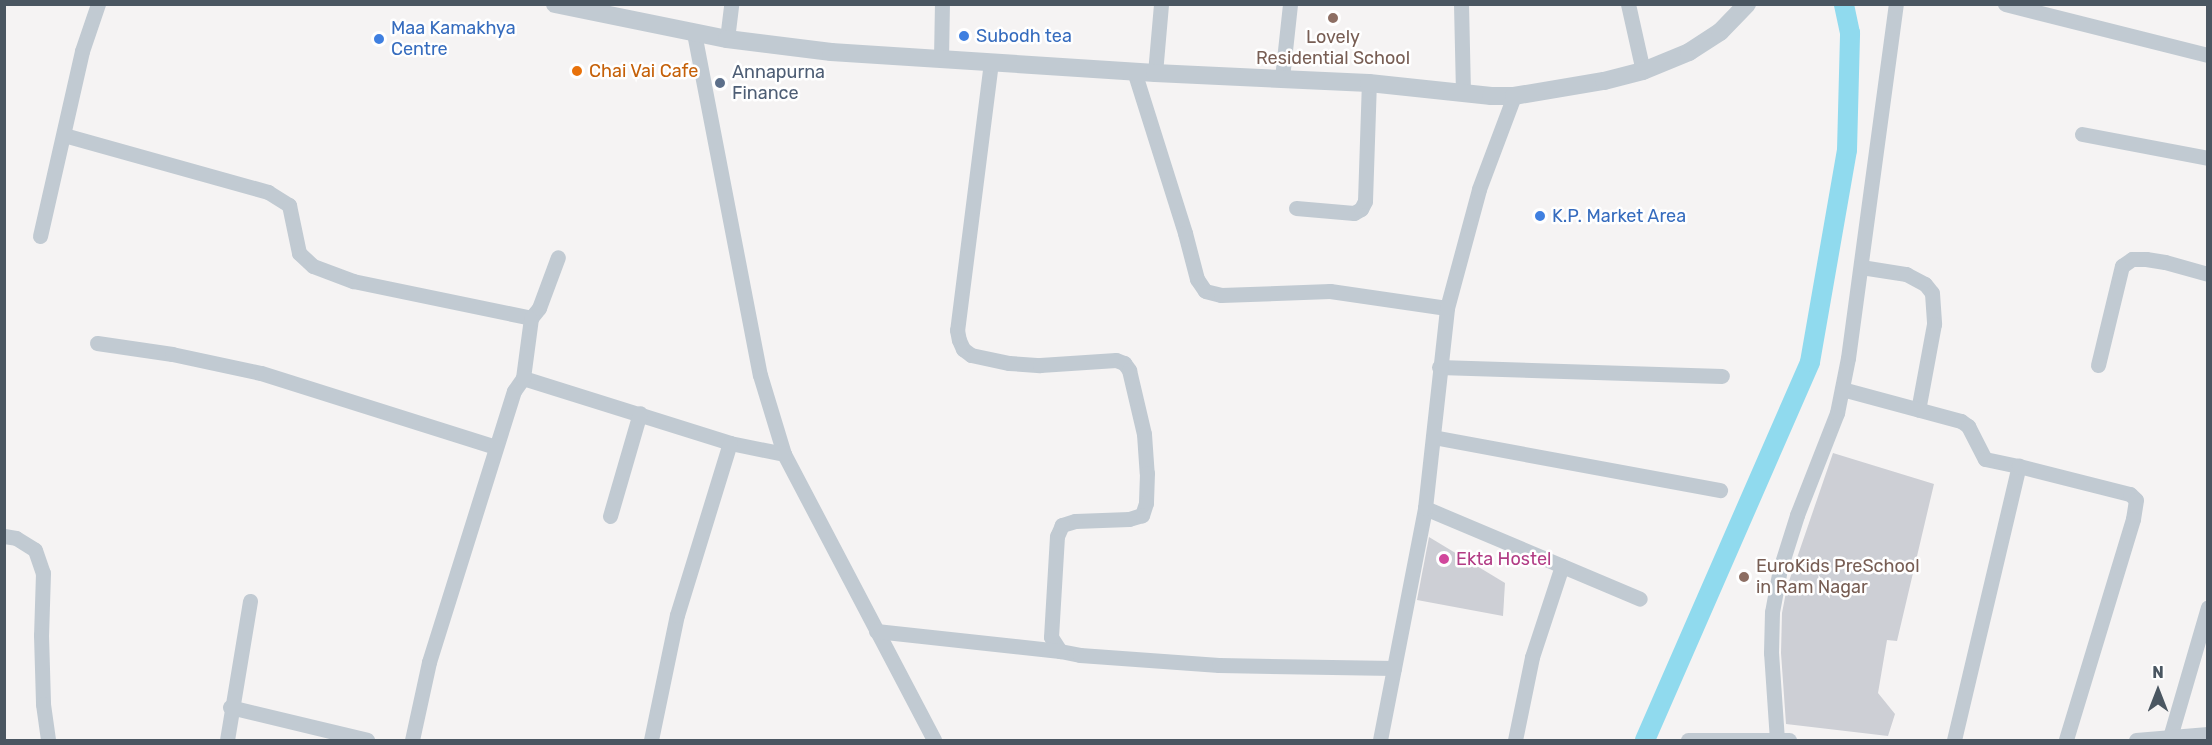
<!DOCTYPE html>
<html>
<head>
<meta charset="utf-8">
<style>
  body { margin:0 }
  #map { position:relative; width:2212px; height:745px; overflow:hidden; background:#f5f3f3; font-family:Rubik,sans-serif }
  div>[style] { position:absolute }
  .canal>* { height:20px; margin:-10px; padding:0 10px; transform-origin:10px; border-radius:10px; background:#90daee }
  .building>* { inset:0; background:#cdcfd5 }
  .minor>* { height:15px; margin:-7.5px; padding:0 7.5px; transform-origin:7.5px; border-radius:7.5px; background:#c1cad2 }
  .tertiary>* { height:18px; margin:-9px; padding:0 9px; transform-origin:9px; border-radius:9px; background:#c1cad2 }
  .dots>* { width:16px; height:16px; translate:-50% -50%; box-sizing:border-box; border:3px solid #fff; border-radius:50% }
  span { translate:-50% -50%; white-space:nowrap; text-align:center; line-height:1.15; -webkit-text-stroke:5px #fff; paint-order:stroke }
  .shop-label { font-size:18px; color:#366cbe }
  .left { translate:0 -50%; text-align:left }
  .education-label { font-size:18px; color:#785e54 }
  .food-label { font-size:18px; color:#c56008 }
  .service-label { font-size:18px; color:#4e5e75 }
  .hotel-label { font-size:18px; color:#b23c85 }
  .frame { position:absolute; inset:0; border:6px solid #4a5661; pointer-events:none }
  .north { position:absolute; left:2128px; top:661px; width:60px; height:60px; -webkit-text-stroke:4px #fff; paint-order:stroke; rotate:0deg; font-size:16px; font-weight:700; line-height:24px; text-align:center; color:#4a5661 }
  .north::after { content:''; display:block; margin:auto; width:21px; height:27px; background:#4a5661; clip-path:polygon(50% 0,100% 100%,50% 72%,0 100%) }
</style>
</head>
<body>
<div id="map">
  <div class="canal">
    <div style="left:1645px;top:740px;width:412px;rotate:-66.4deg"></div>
    <div style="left:1810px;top:362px;width:215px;rotate:-80.1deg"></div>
    <div style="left:1847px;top:150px;width:117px;rotate:-88.5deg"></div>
    <div style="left:1850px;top:33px;width:30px;rotate:-102deg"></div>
  </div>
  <div class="building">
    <div style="clip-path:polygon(1833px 453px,1934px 484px,1897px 641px,1887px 640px,1878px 693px,1895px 714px,1888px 736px,1786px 724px,1781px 653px,1782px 613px,1787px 587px)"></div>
    <div style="clip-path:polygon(1429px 537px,1505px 583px,1503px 616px,1417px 600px)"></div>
  </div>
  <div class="minor">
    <div style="left:1461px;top:4px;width:88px;rotate:88.7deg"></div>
    <div style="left:1628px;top:4px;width:69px;rotate:77.4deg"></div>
    <div style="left:2005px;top:4px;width:209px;rotate:14.1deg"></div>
    <div style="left:694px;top:33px;width:348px;rotate:79.1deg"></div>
    <div style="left:760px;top:375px;width:83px;rotate:73.1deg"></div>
    <div style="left:784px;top:454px;width:323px;rotate:62.3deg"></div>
    <div style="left:727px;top:39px;width:35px;rotate:-83deg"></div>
    <div style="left:941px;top:59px;width:55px;rotate:-89deg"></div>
    <div style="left:991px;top:62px;width:270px;rotate:97.2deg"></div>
    <div style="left:957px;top:330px;width:10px;rotate:79deg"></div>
    <div style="left:959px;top:340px;width:10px;rotate:66deg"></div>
    <div style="left:963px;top:349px;width:10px;rotate:37deg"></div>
    <div style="left:971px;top:355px;width:39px;rotate:12deg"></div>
    <div style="left:1009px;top:363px;width:31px;rotate:4deg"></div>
    <div style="left:1040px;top:365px;width:76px;rotate:-3.8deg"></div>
    <div style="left:1116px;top:360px;width:9px;rotate:21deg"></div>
    <div style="left:1124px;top:363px;width:9px;rotate:54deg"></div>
    <div style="left:1129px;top:370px;width:66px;rotate:76.8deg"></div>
    <div style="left:1144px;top:434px;width:39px;rotate:86deg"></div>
    <div style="left:1147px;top:473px;width:30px;rotate:92deg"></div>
    <div style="left:1146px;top:503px;width:13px;rotate:108deg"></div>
    <div style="left:1142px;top:515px;width:14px;rotate:163deg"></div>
    <div style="left:1129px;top:519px;width:54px;rotate:177.9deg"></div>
    <div style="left:1075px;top:521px;width:14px;rotate:163deg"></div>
    <div style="left:1062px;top:525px;width:12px;rotate:114deg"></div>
    <div style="left:1057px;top:536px;width:101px;rotate:93.4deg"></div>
    <div style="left:1051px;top:637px;width:17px;rotate:57deg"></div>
    <div style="left:1060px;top:651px;width:20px;rotate:11deg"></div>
    <div style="left:1080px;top:655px;width:139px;rotate:4.1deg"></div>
    <div style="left:1219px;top:665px;width:175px;rotate:1deg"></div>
    <div style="left:1134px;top:71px;width:170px;rotate:72.5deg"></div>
    <div style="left:1185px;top:233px;width:48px;rotate:75.4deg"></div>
    <div style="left:1197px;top:279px;width:14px;rotate:56deg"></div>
    <div style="left:1205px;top:291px;width:16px;rotate:14deg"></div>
    <div style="left:1221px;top:295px;width:109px;rotate:-2.1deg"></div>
    <div style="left:1330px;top:291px;width:118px;rotate:8.3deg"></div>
    <div style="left:1155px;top:73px;width:69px;rotate:-85deg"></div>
    <div style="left:1282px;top:78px;width:74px;rotate:-83.8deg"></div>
    <div style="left:2082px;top:134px;width:128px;rotate:10.8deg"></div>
    <div style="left:64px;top:135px;width:212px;rotate:15.6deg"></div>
    <div style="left:268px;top:192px;width:25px;rotate:32deg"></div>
    <div style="left:289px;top:205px;width:49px;rotate:78.2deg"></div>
    <div style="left:299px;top:253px;width:19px;rotate:43deg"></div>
    <div style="left:313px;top:266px;width:43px;rotate:20.6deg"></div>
    <div style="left:353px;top:281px;width:182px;rotate:11.7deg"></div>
    <div style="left:1296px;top:208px;width:58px;rotate:4.9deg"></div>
    <div style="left:1354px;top:213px;width:8px;rotate:-30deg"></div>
    <div style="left:1361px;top:209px;width:9px;rotate:-63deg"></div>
    <div style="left:1365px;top:201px;width:118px;rotate:-88.1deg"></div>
    <div style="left:40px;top:236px;width:190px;rotate:-77.2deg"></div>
    <div style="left:82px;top:51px;width:50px;rotate:-71.2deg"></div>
    <div style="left:1861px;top:267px;width:46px;rotate:8.8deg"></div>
    <div style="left:1906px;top:274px;width:21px;rotate:28deg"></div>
    <div style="left:1925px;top:284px;width:11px;rotate:52deg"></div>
    <div style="left:1932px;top:293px;width:31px;rotate:86deg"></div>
    <div style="left:1934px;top:324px;width:87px;rotate:100.5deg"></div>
    <div style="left:97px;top:343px;width:76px;rotate:8.3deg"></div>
    <div style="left:172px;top:354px;width:91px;rotate:12.1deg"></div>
    <div style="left:261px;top:373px;width:246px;rotate:17.5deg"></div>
    <div style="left:2098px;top:365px;width:102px;rotate:-76.4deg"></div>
    <div style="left:2122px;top:266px;width:12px;rotate:-35deg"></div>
    <div style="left:2132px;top:259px;width:14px"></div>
    <div style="left:2146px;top:259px;width:19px;rotate:9deg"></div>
    <div style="left:2165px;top:262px;width:45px;rotate:15.6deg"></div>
    <div style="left:1439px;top:367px;width:283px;rotate:1.8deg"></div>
    <div style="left:523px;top:378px;width:217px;rotate:17.4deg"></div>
    <div style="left:730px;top:443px;width:55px;rotate:11.5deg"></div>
    <div style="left:1842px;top:389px;width:123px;rotate:15.1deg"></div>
    <div style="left:1961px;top:421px;width:9px;rotate:36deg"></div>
    <div style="left:1968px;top:426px;width:37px;rotate:63deg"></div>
    <div style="left:1985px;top:459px;width:35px;rotate:12deg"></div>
    <div style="left:1433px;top:437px;width:292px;rotate:10.5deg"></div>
    <div style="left:1425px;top:508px;width:233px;rotate:22.9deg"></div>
    <div style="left:610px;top:516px;width:107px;rotate:-73.8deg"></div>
    <div style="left:4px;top:536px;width:12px;rotate:9deg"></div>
    <div style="left:16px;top:538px;width:22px;rotate:32deg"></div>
    <div style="left:35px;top:550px;width:24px;rotate:71deg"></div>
    <div style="left:43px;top:573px;width:62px;rotate:91.8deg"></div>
    <div style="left:41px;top:635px;width:69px;rotate:88.3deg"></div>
    <div style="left:43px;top:704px;width:36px;rotate:82deg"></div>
    <div style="left:876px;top:631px;width:185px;rotate:6.2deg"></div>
    <div style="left:230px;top:707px;width:141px;rotate:13.5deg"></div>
    <div style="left:2170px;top:737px;width:135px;rotate:-73.7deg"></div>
    <div style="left:227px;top:740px;width:141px;rotate:-80.6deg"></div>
    <div style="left:412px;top:740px;width:80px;rotate:-77.7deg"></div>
    <div style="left:429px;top:662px;width:284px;rotate:-72.6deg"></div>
    <div style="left:514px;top:391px;width:16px;rotate:-55deg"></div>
    <div style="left:523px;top:378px;width:61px;rotate:-82.4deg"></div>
    <div style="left:531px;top:318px;width:13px;rotate:-51deg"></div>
    <div style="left:539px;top:308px;width:54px;rotate:-69.6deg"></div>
    <div style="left:651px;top:740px;width:128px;rotate:-78.3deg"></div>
    <div style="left:677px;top:615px;width:180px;rotate:-72.9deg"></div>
    <div style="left:1380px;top:740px;width:236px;rotate:-79deg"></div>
    <div style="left:1425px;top:508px;width:201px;rotate:-83.7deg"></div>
    <div style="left:1447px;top:308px;width:123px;rotate:-74.9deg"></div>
    <div style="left:1479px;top:189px;width:99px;rotate:-69.4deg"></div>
    <div style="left:1515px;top:740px;width:85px;rotate:-78.4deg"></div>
    <div style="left:1532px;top:657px;width:96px;rotate:-71.8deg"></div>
    <div style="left:1688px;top:740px;width:101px"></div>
    <div style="left:1777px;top:740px;width:87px;rotate:-93.9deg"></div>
    <div style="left:1771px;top:653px;width:41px;rotate:-88.6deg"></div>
    <div style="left:1772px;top:612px;width:44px;rotate:-79.5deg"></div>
    <div style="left:1780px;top:569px;width:57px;rotate:-72.5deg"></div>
    <div style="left:1797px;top:515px;width:110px;rotate:-68.6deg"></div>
    <div style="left:1837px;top:413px;width:56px;rotate:-78.7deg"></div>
    <div style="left:1848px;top:358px;width:357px;rotate:-82.3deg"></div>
    <div style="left:1954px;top:740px;width:282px;rotate:-76.7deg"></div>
    <div style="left:2019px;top:466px;width:114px;rotate:14.2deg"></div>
    <div style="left:2130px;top:494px;width:8px;rotate:45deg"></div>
    <div style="left:2136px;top:500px;width:19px;rotate:99deg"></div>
    <div style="left:2133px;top:519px;width:231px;rotate:106.9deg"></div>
    <div style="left:2136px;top:740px;width:72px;rotate:-4.8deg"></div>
  </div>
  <div class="tertiary">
    <div style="left:555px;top:4px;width:176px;rotate:11.5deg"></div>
    <div style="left:727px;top:39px;width:105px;rotate:7.1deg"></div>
    <div style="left:831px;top:52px;width:325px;rotate:3.7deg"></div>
    <div style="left:1155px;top:73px;width:214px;rotate:2.7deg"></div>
    <div style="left:1369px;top:83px;width:123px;rotate:6.1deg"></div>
    <div style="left:1491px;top:96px;width:23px"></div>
    <div style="left:1514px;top:96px;width:91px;rotate:-9.5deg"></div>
    <div style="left:1604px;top:81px;width:40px;rotate:-14.4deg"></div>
    <div style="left:1643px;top:71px;width:50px;rotate:-22.4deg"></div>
    <div style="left:1689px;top:52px;width:37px;rotate:-33deg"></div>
    <div style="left:1720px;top:32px;width:39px;rotate:-46deg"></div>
  </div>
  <div class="dots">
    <div style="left:1333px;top:18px;background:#8d6e63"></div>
    <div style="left:964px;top:36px;background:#3f7fe0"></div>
    <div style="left:379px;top:39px;background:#3f7fe0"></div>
    <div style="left:577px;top:71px;background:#e8710a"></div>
    <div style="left:720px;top:83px;background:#5c6f8a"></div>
    <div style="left:1540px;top:216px;background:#3f7fe0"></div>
    <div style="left:1444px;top:559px;background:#d1479c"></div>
    <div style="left:1744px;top:577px;background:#8d6e63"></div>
  </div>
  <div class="shop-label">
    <span class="left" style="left:391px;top:39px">Maa Kamakhya<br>Centre</span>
    <span class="left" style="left:976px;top:36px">Subodh tea</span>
    <span class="left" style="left:1552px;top:216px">K.P. Market Area</span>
  </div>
  <div class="education-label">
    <span style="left:1333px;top:48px">Lovely<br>Residential School</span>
    <span class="left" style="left:1756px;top:577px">EuroKids PreSchool<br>in Ram Nagar</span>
  </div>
  <div class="food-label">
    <span class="left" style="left:589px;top:71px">Chai Vai Cafe</span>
  </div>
  <div class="service-label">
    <span class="left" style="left:732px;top:83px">Annapurna<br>Finance</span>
  </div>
  <div class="hotel-label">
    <span class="left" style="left:1456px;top:559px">Ekta Hostel</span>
  </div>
  <div class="frame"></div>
  <div class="north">N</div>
</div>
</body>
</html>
